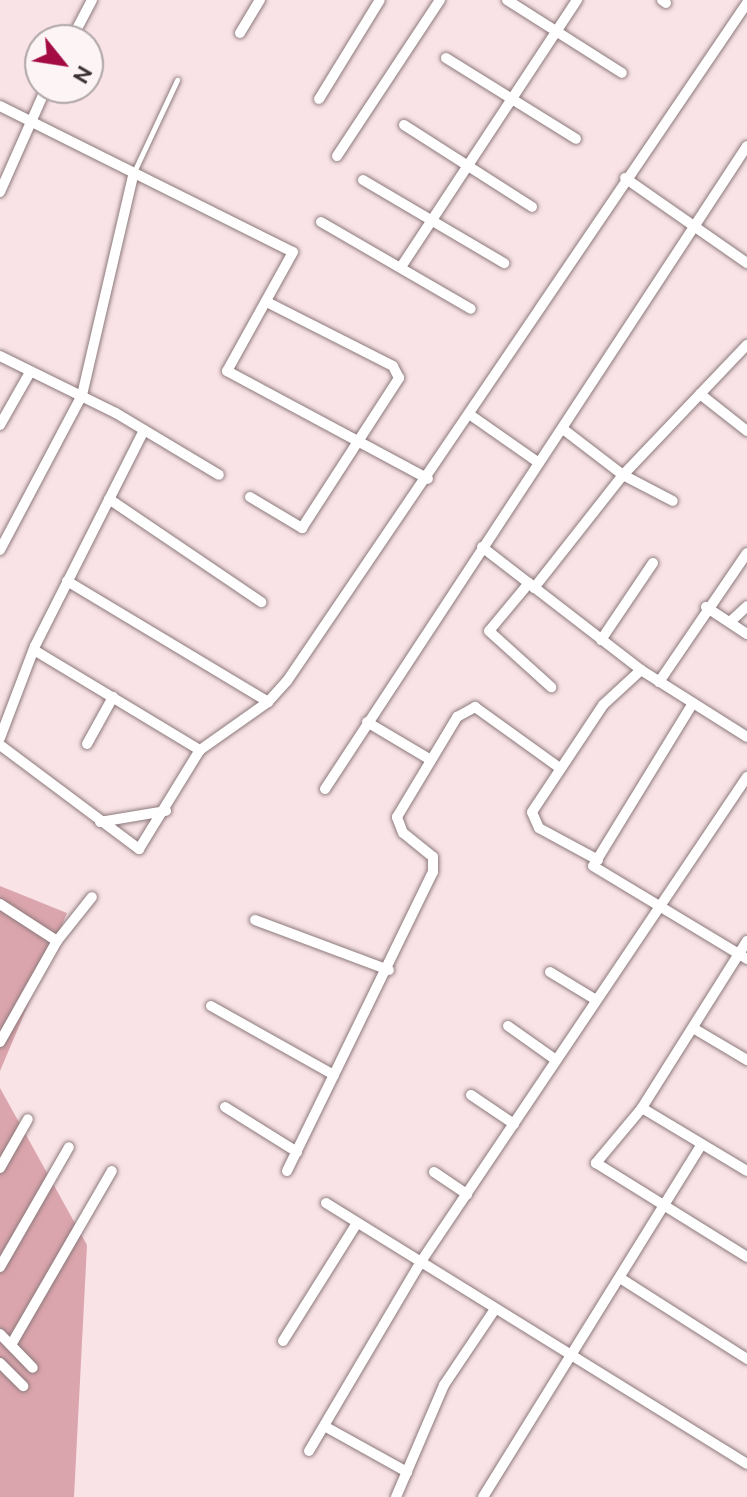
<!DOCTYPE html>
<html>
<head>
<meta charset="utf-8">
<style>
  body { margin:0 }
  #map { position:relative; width:747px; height:1497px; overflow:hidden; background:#f9e3e6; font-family:Ubuntu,sans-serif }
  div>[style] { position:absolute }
  .green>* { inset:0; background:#dba5ad }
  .roads { filter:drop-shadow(0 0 2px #8c797b) drop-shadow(0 0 2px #8c797b) }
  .lane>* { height:5px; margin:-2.5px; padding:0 2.5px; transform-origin:2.5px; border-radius:2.5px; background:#fff }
  .street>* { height:10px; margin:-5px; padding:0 5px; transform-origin:5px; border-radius:5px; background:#fff }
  span { translate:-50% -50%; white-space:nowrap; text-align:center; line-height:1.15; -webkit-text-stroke:8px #fdf4f5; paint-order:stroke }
  .north { position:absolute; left:24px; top:24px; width:80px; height:80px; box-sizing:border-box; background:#fdf4f5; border:2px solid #afa6a7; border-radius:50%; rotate:120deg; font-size:22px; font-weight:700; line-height:32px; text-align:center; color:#3a3233 }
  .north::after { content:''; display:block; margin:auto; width:28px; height:36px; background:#a40b43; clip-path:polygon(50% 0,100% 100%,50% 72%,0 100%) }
</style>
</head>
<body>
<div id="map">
  <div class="green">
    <div style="clip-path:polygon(0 886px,67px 913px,0 1071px)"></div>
    <div style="clip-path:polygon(0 1088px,87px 1245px,74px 1497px,0 1497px)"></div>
  </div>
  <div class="roads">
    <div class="lane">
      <div style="left:133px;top:174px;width:104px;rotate:-64.9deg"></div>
    </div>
    <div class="street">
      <div style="left:507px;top:0;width:136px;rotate:32.4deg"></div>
      <div style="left:662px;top:0;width:5px;rotate:37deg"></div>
      <div style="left:240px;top:33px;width:39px;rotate:-59deg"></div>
      <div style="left:71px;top:40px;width:45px;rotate:-62.3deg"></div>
      <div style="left:446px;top:58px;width:153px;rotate:31.9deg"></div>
      <div style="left:319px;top:99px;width:116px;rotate:-58.4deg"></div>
      <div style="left:0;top:106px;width:327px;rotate:26.5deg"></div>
      <div style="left:293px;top:252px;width:136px;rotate:119deg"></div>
      <div style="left:227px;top:371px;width:228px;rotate:28.2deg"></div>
      <div style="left:404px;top:125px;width:152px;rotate:32.6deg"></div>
      <div style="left:337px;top:156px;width:187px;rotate:-56.6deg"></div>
      <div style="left:625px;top:178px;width:149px;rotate:34.9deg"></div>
      <div style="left:363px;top:180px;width:164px;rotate:30.5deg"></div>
      <div style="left:0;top:192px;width:114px;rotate:-66.1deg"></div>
      <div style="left:321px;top:222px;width:173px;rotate:30.1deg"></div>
      <div style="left:401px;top:267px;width:320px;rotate:-56.6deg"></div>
      <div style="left:0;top:356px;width:129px;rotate:26.2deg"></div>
      <div style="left:116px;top:413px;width:120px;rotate:31deg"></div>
      <div style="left:700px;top:394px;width:60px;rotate:38.2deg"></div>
      <div style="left:469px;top:414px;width:85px;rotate:35deg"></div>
      <div style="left:0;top:425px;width:59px;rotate:-60.4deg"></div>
      <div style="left:563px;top:429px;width:76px;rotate:37.5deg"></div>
      <div style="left:623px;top:475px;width:180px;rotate:-46.4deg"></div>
      <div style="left:250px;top:497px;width:61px;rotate:30.8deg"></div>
      <div style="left:302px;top:528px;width:179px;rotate:-57.1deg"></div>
      <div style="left:399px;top:378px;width:13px;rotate:-117deg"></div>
      <div style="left:393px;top:366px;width:141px;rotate:-153.1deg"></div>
      <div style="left:109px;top:499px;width:184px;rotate:34.1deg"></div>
      <div style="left:482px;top:547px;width:201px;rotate:37.7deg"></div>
      <div style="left:641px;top:670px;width:125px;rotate:32.3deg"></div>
      <div style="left:0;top:550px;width:175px;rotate:-62.1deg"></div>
      <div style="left:82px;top:395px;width:226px;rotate:-76.9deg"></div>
      <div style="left:67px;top:581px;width:235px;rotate:31deg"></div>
      <div style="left:529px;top:583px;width:62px;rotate:129.8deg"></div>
      <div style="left:489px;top:631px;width:84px;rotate:42.1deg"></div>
      <div style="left:534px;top:588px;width:144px;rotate:-51.8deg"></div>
      <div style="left:623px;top:475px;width:56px;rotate:27.5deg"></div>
      <div style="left:706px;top:607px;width:49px;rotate:33.4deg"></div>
      <div style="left:730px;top:622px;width:23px;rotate:-43deg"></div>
      <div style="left:601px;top:640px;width:93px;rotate:-56deg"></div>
      <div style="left:34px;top:650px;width:194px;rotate:31.1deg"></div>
      <div style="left:659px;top:682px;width:156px;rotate:-55.7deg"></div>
      <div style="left:693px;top:703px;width:191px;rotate:121.5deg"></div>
      <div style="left:593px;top:866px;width:180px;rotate:31.1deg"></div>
      <div style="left:367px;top:722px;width:74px;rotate:30.7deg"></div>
      <div style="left:0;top:738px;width:98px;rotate:-69.2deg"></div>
      <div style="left:35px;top:646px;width:242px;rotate:-63.2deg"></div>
      <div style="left:87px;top:744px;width:54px;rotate:-61deg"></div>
      <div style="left:0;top:745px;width:174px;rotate:36.8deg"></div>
      <div style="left:139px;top:849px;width:116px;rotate:-58.4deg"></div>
      <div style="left:200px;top:750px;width:83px;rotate:-35.2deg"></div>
      <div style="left:268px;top:702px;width:28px;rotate:-48deg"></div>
      <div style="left:287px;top:681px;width:819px;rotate:-55.84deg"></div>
      <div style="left:325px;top:789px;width:769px;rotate:-56.72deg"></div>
      <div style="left:100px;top:822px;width:67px;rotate:-9.5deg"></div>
      <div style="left:598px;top:860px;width:67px;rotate:-151.5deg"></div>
      <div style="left:539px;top:828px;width:17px;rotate:-114deg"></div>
      <div style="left:532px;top:812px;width:128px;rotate:-56.4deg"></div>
      <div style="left:603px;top:705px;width:52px;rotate:-42.6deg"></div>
      <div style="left:0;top:904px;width:68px;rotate:33deg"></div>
      <div style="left:255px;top:920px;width:143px;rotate:20.5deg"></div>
      <div style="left:747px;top:941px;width:197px;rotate:122.2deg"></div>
      <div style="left:642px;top:1108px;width:72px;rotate:129.9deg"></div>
      <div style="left:596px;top:1163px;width:178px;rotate:31.9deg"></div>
      <div style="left:550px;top:972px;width:54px;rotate:31.3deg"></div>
      <div style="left:211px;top:1006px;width:141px;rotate:29.3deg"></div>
      <div style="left:508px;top:1026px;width:59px;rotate:35.3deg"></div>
      <div style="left:693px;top:1028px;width:63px;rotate:30.7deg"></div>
      <div style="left:0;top:1042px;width:116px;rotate:-60.6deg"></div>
      <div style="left:57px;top:941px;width:56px;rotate:-51.5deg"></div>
      <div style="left:471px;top:1095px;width:52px;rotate:34deg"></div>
      <div style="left:225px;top:1107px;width:85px;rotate:32deg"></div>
      <div style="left:642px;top:1108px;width:122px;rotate:31deg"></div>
      <div style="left:0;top:1168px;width:56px;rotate:-60.3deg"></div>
      <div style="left:287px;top:1171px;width:333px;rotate:-64deg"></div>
      <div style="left:433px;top:872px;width:15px;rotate:-90deg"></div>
      <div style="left:433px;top:857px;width:38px;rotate:-141deg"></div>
      <div style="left:403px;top:833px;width:17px;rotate:-111deg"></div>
      <div style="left:397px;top:817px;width:117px;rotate:-59deg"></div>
      <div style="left:457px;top:717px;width:21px;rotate:-29deg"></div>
      <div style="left:475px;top:707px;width:101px;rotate:35.7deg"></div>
      <div style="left:434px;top:1172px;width:40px;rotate:34deg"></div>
      <div style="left:326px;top:1203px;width:495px;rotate:31.8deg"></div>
      <div style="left:0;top:1267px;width:138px;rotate:-60.1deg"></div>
      <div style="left:620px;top:1278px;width:151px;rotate:32.5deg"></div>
      <div style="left:0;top:1334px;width:47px;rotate:45.9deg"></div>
      <div style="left:283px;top:1341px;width:139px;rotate:-57.9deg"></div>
      <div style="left:11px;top:1345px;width:201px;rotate:-59.9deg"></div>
      <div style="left:0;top:1363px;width:33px;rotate:45deg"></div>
      <div style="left:326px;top:1427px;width:93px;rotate:29.1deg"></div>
      <div style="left:309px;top:1451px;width:218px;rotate:-59.4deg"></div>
      <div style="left:420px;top:1263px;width:586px;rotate:-56.07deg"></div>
      <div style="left:396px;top:1497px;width:122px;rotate:-66.8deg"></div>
      <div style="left:444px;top:1385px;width:92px;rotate:-56.1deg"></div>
      <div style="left:483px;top:1497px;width:415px;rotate:-58.2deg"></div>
    </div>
  </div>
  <div class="north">N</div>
</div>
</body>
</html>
